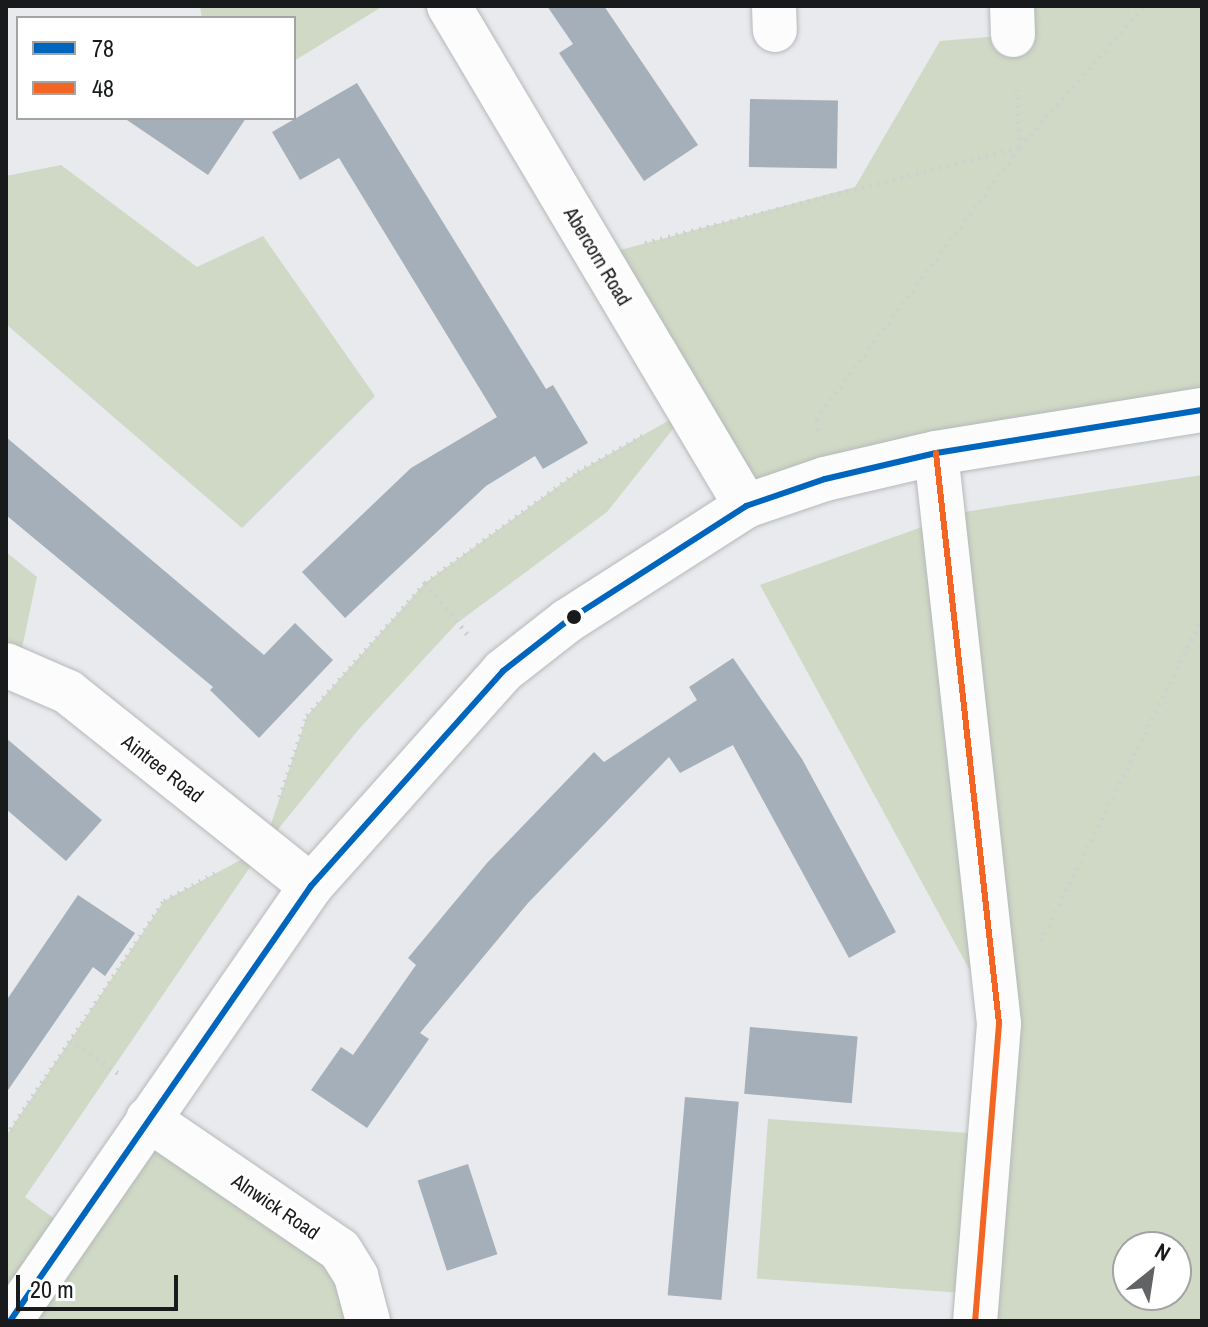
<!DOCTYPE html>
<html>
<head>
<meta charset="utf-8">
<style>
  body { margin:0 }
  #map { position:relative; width:1208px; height:1327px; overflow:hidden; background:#e8eaed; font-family:"Archivo Narrow",sans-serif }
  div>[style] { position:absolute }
  .green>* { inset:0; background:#cfd9c5; transform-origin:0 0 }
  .building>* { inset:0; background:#a5afb9; transform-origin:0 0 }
  .path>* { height:5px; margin-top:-2.5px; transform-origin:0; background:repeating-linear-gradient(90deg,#d0d0d1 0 2px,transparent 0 8px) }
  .roads { filter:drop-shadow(0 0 2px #b6b8ba) drop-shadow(0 0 2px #b6b8ba) }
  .minor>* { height:44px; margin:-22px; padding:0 22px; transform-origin:22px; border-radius:22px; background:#fcfcfc }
  .bus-1>* { height:6px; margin:-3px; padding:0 3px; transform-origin:3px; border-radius:3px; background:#0065bd }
  .bus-2>* { height:6px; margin:-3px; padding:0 3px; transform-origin:3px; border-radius:3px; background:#f26522 }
  .dots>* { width:22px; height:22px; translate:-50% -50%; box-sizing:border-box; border:4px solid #fff; border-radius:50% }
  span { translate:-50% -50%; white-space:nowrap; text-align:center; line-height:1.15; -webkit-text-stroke:6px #fff; paint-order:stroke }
  .street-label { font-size:20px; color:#191a1b }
  .frame { position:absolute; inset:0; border:8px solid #191a1b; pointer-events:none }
  .legend { position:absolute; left:16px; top:16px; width:280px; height:104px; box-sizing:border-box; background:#fff; border:2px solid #a3a3a4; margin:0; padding:10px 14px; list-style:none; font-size:24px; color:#191a1b }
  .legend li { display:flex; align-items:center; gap:16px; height:40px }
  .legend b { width:40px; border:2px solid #a3a3a4 }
  .north { position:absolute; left:1112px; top:1231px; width:80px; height:80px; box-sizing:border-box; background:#fff; border:2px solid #a3a3a4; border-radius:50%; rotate:30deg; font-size:22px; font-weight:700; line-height:32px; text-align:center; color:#191a1b }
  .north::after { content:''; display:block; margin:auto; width:28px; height:36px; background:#616364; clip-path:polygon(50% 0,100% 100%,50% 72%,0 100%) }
  .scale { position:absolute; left:16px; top:1275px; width:162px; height:36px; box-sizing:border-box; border:4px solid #191a1b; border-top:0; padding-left:10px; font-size:24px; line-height:28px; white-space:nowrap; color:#191a1b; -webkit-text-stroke:6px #fff; paint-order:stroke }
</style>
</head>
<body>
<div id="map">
  <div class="green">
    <div style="clip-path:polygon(200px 6px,383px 6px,294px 61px,294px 18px,202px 18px)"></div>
    <div style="clip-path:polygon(1012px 6px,1202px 6px,1202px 410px,746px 506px,688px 410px,607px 512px,457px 623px,359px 729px,263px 848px,25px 1197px,71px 1231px,148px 1119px,340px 1250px,368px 1321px,6px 1321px,6px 1136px,164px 901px,263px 848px,307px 716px,425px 583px,578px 472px,689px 409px,598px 256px,855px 187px,940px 41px,1012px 35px)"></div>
    <div style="clip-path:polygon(61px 165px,197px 267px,263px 236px,375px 396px,242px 528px,6px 324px,6px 176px)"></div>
    <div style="clip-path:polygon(evenodd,1202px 475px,1202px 1321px,977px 1321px,999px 1024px,760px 585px,964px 512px,1202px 475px,1128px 1247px,1176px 1247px,1176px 1295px,1128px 1295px,1128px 1247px)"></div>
    <div style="clip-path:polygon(6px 552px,37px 577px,18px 667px,6px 665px)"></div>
    <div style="left:768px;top:1119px;width:222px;height:160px;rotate:4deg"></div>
  </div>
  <div class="building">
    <div style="clip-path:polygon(547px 6px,604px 6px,698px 145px,644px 181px,559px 53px,573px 44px)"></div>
    <div style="clip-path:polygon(357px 83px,546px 389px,553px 385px,588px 443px,543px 469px,535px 456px,486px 486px,345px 618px,302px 572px,411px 468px,497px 417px,339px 158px,300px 180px,272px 132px)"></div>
    <div style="left:750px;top:99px;width:88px;height:68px;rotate:1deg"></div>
    <div style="clip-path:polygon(124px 118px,246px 118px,208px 175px)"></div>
    <div style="clip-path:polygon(6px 437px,264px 655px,295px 623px,333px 660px,259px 738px,210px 690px,213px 687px,6px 515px)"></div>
    <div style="clip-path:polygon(733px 658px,802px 759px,896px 932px,849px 958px,733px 745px,680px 773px,669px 757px,528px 903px,420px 1033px,429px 1039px,367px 1128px,311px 1090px,341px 1047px,353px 1055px,416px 965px,408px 958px,487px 863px,594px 752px,604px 762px,697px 700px,689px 687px)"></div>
    <div style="clip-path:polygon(6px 738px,102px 820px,66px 861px,6px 809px)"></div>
    <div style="clip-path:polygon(78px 895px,135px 933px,105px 976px,93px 967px,6px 1093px,6px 1001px)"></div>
    <div style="left:750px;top:1027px;width:108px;height:67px;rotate:5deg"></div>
    <div style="left:685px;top:1097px;width:54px;height:199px;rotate:5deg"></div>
    <div style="left:468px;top:1164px;width:95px;height:53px;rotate:72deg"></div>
  </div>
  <div class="path">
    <div style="left:645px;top:243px;width:387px;rotate:-14.4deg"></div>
    <div style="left:1020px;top:147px;width:63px;rotate:-93.6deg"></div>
    <div style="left:818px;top:430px;width:11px;rotate:-100deg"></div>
    <div style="left:816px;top:419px;width:340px;rotate:-53.1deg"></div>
    <div style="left:1020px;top:147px;width:188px;rotate:-48.7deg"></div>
    <div style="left:425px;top:583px;width:67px;rotate:50.4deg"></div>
    <div style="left:280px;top:797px;width:85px;rotate:-71.6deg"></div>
    <div style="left:307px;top:716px;width:178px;rotate:-48.4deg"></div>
    <div style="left:425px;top:583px;width:189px;rotate:-36deg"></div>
    <div style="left:578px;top:472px;width:78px;rotate:-29.2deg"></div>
    <div style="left:1041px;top:941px;width:361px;rotate:-63.5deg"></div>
    <div style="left:70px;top:1040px;width:63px;rotate:34.7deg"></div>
    <div style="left:6px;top:1136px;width:283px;rotate:-56.1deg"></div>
    <div style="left:164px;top:901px;width:60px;rotate:-28.7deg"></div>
  </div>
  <div class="roads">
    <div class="minor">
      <div style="left:449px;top:6px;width:582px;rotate:59.29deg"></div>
      <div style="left:774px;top:6px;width:24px;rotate:88deg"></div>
      <div style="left:1012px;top:6px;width:29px;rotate:88deg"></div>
      <div style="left:936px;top:453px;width:574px;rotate:83.7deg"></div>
      <div style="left:999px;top:1024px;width:298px;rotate:94.6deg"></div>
      <div style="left:6px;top:665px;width:68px;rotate:23.5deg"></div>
      <div style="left:68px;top:692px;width:311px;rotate:38.6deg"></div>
      <div style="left:148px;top:1119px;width:232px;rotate:34.3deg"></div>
      <div style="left:340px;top:1250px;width:31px;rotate:58deg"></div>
      <div style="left:356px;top:1276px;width:47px;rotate:75.1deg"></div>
      <div style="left:10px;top:1321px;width:529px;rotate:-55.32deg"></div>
      <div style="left:311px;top:886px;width:288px;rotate:-48.2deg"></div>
      <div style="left:503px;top:671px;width:81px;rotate:-38deg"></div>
      <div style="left:567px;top:621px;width:213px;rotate:-32.7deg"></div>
      <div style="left:746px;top:506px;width:83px;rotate:-18.9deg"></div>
      <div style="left:825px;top:479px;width:114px;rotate:-13.2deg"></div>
      <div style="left:936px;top:453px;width:269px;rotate:-9.2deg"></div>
    </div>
  </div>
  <div class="bus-1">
    <div style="left:10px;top:1321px;width:529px;rotate:-55.32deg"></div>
    <div style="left:311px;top:886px;width:288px;rotate:-48.2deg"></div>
    <div style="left:503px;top:671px;width:81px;rotate:-38deg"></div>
    <div style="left:567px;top:621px;width:213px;rotate:-32.7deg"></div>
    <div style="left:746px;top:506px;width:83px;rotate:-18.9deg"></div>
    <div style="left:825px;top:479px;width:114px;rotate:-13.2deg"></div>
    <div style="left:936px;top:453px;width:269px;rotate:-9.2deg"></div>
  </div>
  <div class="bus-2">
    <div style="left:936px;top:453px;width:574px;rotate:83.7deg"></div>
    <div style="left:999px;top:1024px;width:298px;rotate:94.6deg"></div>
  </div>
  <div class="dots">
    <div style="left:574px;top:617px;background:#191a1b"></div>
  </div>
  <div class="street-label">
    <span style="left:598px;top:256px;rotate:59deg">Abercorn Road</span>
    <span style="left:163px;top:768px;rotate:38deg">Aintree Road</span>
    <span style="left:276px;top:1206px;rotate:34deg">Alnwick Road</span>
  </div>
  <div class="frame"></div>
  <ul class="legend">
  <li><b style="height:10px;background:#0065bd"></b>78</li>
  <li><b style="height:10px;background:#f26522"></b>48</li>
  </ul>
  <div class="north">N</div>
  <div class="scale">20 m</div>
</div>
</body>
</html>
